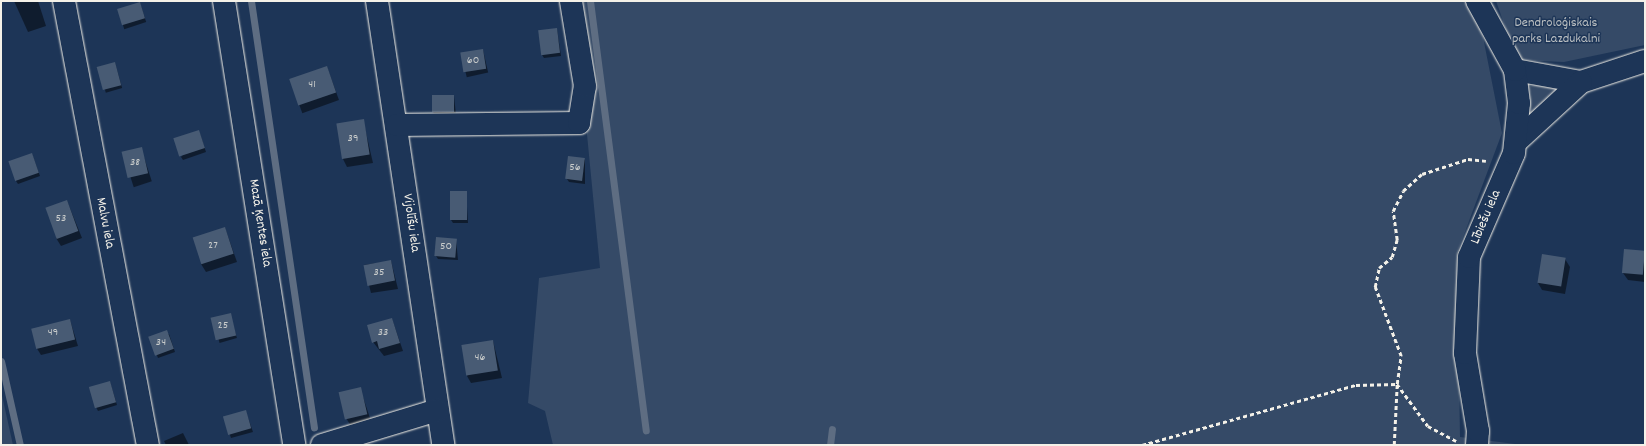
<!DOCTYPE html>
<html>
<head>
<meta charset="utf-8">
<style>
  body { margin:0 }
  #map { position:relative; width:1646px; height:446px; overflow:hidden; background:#1d3557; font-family:Dekko,sans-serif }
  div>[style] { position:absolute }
  .green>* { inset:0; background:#354a67 }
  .shadow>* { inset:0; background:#0007; transform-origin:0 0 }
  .stream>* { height:7px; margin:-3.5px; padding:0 3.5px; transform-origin:3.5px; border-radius:3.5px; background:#5e6d82 }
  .building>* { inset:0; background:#485b74; transform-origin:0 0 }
  .path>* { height:2.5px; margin-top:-1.25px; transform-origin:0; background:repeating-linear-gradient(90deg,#f4f1e8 0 4px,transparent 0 7px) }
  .roads { filter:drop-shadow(0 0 1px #f4f1e8) drop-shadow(0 0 1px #f4f1e8) }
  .minor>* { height:22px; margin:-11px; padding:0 11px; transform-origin:11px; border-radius:11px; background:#1d3557 }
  span { translate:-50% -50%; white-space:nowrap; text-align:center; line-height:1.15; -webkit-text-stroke:3px #1d3557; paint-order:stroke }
  .number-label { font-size:12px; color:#c9cccb }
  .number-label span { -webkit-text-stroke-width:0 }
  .park-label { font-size:14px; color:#bbbfc1 }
  .street-label { font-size:14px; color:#f4f1e8 }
  .frame { position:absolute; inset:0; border:2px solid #f4f1e8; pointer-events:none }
</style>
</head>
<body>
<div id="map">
  <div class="green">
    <div style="clip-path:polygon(574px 1px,1470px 1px,1483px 37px,1502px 133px,1457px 253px,1460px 437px,1523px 445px,553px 445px,545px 411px,528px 403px,539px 278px,600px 268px)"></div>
    <div style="clip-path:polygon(1496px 1px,1645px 1px,1645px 45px,1564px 62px,1517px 60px)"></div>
    <div style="clip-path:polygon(1538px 84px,1564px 86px,1532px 120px,1527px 87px)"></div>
    <div style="clip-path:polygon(1px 391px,13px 445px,1px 445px)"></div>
  </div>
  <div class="shadow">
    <div style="clip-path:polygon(14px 1px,38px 1px,46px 26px,28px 32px)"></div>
    <div style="left:140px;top:3px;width:20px;height:23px;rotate:72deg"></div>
    <div style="clip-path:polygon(557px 29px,561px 56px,544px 58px,542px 55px)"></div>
    <div style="left:483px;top:50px;width:23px;height:22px;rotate:77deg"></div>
    <div style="left:115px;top:63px;width:26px;height:17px;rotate:74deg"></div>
    <div style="left:327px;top:67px;width:35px;height:39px;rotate:70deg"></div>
    <div style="clip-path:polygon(454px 96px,456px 115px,435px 115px,433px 112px)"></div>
    <div style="clip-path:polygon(363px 120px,373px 163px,347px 167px,343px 159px)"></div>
    <div style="clip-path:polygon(200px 134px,206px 152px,183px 160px,181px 157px)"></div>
    <div style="left:141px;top:148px;width:35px;height:19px;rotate:72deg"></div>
    <div style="clip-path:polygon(32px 154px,40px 176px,18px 184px,16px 181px)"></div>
    <div style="clip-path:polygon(585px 159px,585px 184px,569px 182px,567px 179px)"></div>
    <div style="clip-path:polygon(466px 192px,468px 223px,453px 223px,451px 220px)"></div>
    <div style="clip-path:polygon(67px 201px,82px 238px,61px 246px,56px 238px)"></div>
    <div style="clip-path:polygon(225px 228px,237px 262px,206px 272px,201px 264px)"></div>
    <div style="clip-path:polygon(456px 239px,458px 260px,438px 259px,436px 256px)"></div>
    <div style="clip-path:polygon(1645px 252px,1645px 282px,1628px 280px,1623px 273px)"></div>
    <div style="clip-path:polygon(1565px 259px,1570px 267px,1565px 294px,1542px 290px,1538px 283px)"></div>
    <div style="clip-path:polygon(391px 261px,398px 289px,371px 293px,364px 265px)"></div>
    <div style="left:230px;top:314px;width:25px;height:18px;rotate:74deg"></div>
    <div style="clip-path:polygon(392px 319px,403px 351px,384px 356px,373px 342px)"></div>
    <div style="clip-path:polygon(70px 320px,78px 346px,41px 355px,36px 347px)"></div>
    <div style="clip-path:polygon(169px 334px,175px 352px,158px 358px,150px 337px)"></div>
    <div style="clip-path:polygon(493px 341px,502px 378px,471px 383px,467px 376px)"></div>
    <div style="clip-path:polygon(110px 382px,117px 405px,98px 411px,96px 407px)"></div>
    <div style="clip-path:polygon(360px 388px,371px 421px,351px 426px,346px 418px)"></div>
    <div style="clip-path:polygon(246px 412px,253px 432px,231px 438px,224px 417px)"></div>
    <div style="clip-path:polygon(183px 433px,189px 445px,166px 445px,164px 441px)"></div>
  </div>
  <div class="stream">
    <div style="left:251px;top:1px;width:431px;rotate:81.6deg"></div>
    <div style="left:590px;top:1px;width:433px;rotate:82.6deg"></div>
    <div style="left:1px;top:361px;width:86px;rotate:77.3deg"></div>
    <div style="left:830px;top:445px;width:16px;rotate:-83deg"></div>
  </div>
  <div class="building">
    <div style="left:140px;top:2px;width:17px;height:24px;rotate:73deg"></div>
    <div style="left:557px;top:28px;width:25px;height:19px;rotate:83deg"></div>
    <div style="left:483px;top:49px;width:20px;height:23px;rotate:81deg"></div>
    <div style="left:115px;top:62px;width:24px;height:19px;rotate:75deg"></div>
    <div style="left:327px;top:66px;width:28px;height:40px;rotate:71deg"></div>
    <div style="left:432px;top:95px;width:22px;height:17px"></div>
    <div style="left:364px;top:119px;width:36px;height:28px;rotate:81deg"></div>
    <div style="left:199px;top:130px;width:19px;height:27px;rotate:72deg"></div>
    <div style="left:142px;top:147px;width:27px;height:21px;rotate:77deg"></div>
    <div style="left:32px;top:153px;width:21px;height:25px;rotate:71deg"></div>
    <div style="left:568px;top:156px;width:17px;height:23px;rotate:7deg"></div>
    <div style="left:450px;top:191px;width:17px;height:29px"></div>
    <div style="left:67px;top:200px;width:33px;height:23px;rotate:70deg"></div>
    <div style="left:225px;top:227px;width:28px;height:34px;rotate:72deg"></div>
    <div style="left:436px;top:237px;width:21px;height:19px;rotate:5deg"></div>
    <div style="left:1624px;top:249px;width:21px;height:24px;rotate:5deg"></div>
    <div style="left:1542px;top:254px;width:24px;height:29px;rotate:9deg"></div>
    <div style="left:391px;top:260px;width:21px;height:28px;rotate:79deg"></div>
    <div style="left:231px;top:313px;width:23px;height:21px;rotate:77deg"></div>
    <div style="clip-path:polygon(392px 318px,400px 343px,379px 349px,377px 341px,372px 343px,367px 325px)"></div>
    <div style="left:70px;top:319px;width:21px;height:40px;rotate:76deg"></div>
    <div style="left:167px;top:330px;width:20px;height:20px;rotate:70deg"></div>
    <div style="left:493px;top:340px;width:31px;height:32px;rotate:81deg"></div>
    <div style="left:110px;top:381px;width:22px;height:22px;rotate:74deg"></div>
    <div style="left:361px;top:387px;width:28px;height:23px;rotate:77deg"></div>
    <div style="left:246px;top:410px;width:19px;height:24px;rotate:74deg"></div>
  </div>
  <div class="path">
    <div style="left:1142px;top:445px;width:222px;rotate:-15.7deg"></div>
    <div style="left:1356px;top:385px;width:41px;rotate:-1.4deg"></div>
    <div style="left:1397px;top:384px;width:28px;rotate:-82deg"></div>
    <div style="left:1401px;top:356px;width:74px;rotate:-110.6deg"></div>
    <div style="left:1375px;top:287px;width:19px;rotate:-78deg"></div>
    <div style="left:1379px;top:268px;width:17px;rotate:-40deg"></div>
    <div style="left:1392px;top:257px;width:18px;rotate:-74deg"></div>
    <div style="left:1397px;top:240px;width:29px;rotate:-98deg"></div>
    <div style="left:1393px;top:211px;width:22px;rotate:-63deg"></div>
    <div style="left:1403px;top:191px;width:25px;rotate:-42deg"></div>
    <div style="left:1422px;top:174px;width:48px;rotate:-18.1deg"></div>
    <div style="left:1468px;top:159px;width:18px;rotate:6deg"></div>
    <div style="left:1394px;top:445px;width:61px;rotate:-87.2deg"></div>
    <div style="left:1397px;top:384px;width:52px;rotate:53.6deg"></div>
    <div style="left:1428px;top:426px;width:32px;rotate:28deg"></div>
  </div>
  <div class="roads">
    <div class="minor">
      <div style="left:64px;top:1px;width:452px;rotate:79.3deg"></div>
      <div style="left:224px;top:1px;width:449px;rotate:81deg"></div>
      <div style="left:377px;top:1px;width:449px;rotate:81.5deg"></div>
      <div style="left:1515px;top:70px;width:67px;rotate:10.3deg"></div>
      <div style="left:1581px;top:82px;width:67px;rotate:-18.2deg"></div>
      <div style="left:397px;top:125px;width:182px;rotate:-0.6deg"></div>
      <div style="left:579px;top:123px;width:37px;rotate:-81deg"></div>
      <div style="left:585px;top:86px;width:86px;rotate:-99.4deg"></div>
      <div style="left:1516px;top:142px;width:88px;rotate:-42.7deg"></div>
      <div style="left:322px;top:445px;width:120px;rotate:-16.9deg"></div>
      <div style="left:1477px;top:445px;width:14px;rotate:-86deg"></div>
      <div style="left:1478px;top:431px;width:79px;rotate:-99.5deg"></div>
      <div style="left:1465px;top:353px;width:96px;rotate:-87.6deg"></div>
      <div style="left:1469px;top:257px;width:113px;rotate:-66.6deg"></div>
      <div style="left:1514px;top:153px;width:50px;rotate:-84.3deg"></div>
      <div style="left:1519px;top:103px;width:33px;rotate:-97deg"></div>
      <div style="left:1515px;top:70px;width:79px;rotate:-118.8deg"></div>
    </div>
  </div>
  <div class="number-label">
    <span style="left:473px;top:61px">60</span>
    <span style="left:312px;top:85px">41</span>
    <span style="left:353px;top:139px">39</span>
    <span style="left:135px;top:163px">38</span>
    <span style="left:575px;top:168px">56</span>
    <span style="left:61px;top:219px">53</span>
    <span style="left:213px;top:246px">27</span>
    <span style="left:446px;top:247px">50</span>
    <span style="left:379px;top:273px">35</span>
    <span style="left:223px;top:326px">25</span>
    <span style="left:53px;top:333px">49</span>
    <span style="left:383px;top:333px">33</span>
    <span style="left:161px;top:343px">34</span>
    <span style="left:480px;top:358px">46</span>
  </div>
  <div class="park-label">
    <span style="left:1556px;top:31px">Dendroloģiskais<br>parks Lazdukalni</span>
  </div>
  <div class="street-label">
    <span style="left:1486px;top:217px;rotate:-67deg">Lībiešu iela</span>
    <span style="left:105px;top:223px;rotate:79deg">Malvu iela</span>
    <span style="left:260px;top:223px;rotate:81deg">Mazā Ķentes iela</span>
    <span style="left:411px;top:223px;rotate:82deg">Vijolīšu iela</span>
  </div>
  <div class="frame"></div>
</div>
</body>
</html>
